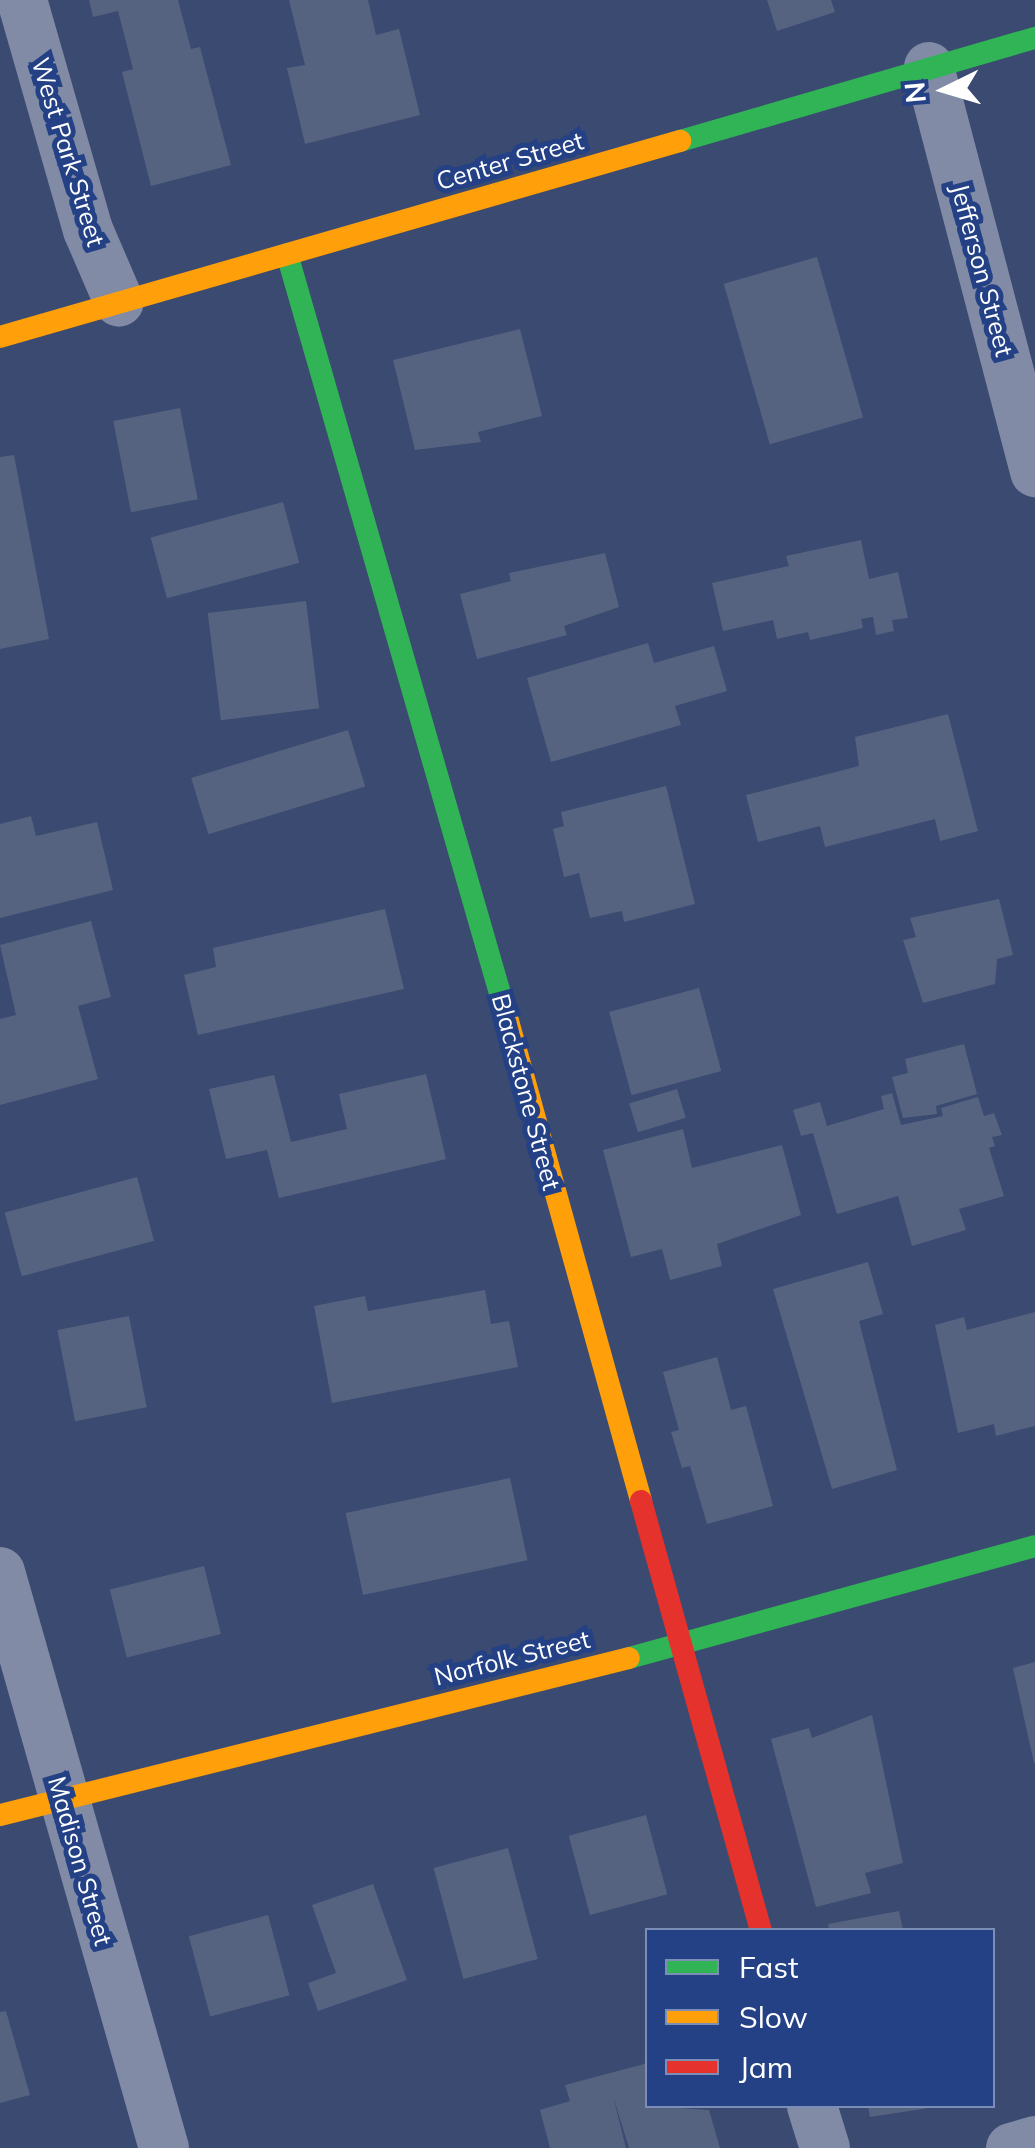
<!DOCTYPE html>
<html>
<head>
<meta charset="utf-8">
<style>
  body { margin:0 }
  #map { position:relative; width:1035px; height:2148px; overflow:hidden; background:#3a4a70; font-family:Mulish,sans-serif }
  div>[style] { position:absolute }
  .building>* { inset:0; background:#566380; transform-origin:0 0 }
  .street>* { height:50px; margin:-25px; padding:0 25px; transform-origin:25px; border-radius:25px; background:#818ba5 }
  .fast>* { height:22px; margin:-11px; padding:0 11px; transform-origin:11px; border-radius:11px; background:#30b455 }
  .slow>* { height:22px; margin:-11px; padding:0 11px; transform-origin:11px; border-radius:11px; background:#ff9f0a }
  .jam>* { height:22px; margin:-11px; padding:0 11px; transform-origin:11px; border-radius:11px; background:#e5322d }
  span { translate:-50% -50%; white-space:nowrap; text-align:center; line-height:1.15; -webkit-text-stroke:10px #244186; paint-order:stroke }
  .street-label { font-size:25px; color:#fff }
  .legend { position:absolute; left:645px; top:1928px; width:350px; height:180px; box-sizing:border-box; background:#244186; border:2px solid #7c8db6; margin:0; padding:12px 18px; list-style:none; font-size:30px; color:#fff }
  .legend li { display:flex; align-items:center; gap:20px; height:50px }
  .legend b { width:50px; border:2px solid #7c8db6 }
  .north { position:absolute; left:895px; top:40px; width:100px; height:100px; -webkit-text-stroke:8px #244186; paint-order:stroke; rotate:265deg; font-size:28px; font-weight:700; line-height:40px; text-align:center; color:#fff }
  .north::after { content:''; display:block; margin:auto; width:35px; height:45px; background:#fff; clip-path:polygon(50% 0,100% 100%,50% 72%,0 100%) }
</style>
</head>
<body>
<div id="map">
  <div class="building">
    <div style="clip-path:polygon(89px 0,178px 0,191px 49px,200px 47px,231px 165px,151px 186px,122px 72px,133px 69px,118px 11px,93px 17px)"></div>
    <div style="clip-path:polygon(289px 0,368px 0,376px 35px,399px 29px,420px 115px,305px 144px,287px 68px,305px 65px)"></div>
    <div style="clip-path:polygon(767px 0,831px 0,835px 12px,777px 31px)"></div>
    <div style="left:817px;top:257px;width:167px;height:97px;rotate:74deg"></div>
    <div style="clip-path:polygon(520px 329px,542px 416px,478px 432px,481px 442px,415px 450px,393px 360px)"></div>
    <div style="left:180px;top:408px;width:93px;height:68px;rotate:79deg"></div>
    <div style="clip-path:polygon(14px 455px,49px 639px,0 649px,0 457px)"></div>
    <div style="left:283px;top:502px;width:63px;height:137px;rotate:75deg"></div>
    <div style="clip-path:polygon(861px 540px,869px 579px,898px 572px,908px 618px,892px 620px,894px 631px,876px 635px,873px 617px,861px 619px,863px 628px,810px 640px,808px 632px,777px 639px,773px 620px,723px 631px,712px 583px,789px 566px,786px 556px)"></div>
    <div style="clip-path:polygon(605px 553px,619px 607px,564px 626px,567px 635px,477px 659px,460px 594px,511px 581px,509px 573px)"></div>
    <div style="left:306px;top:601px;width:108px;height:99px;rotate:83deg"></div>
    <div style="clip-path:polygon(648px 643px,654px 663px,714px 646px,727px 691px,675px 706px,681px 725px,551px 762px,527px 678px)"></div>
    <div style="clip-path:polygon(948px 714px,978px 831px,940px 841px,935px 819px,825px 847px,820px 826px,758px 842px,746px 795px,859px 766px,855px 737px)"></div>
    <div style="left:348px;top:730px;width:59px;height:164px;rotate:73deg"></div>
    <div style="clip-path:polygon(666px 786px,695px 904px,624px 922px,622px 911px,590px 918px,579px 873px,564px 877px,553px 829px,564px 826px,561px 812px)"></div>
    <div style="clip-path:polygon(31px 816px,36px 836px,97px 822px,113px 890px,0 918px,0 824px)"></div>
    <div style="clip-path:polygon(999px 899px,1013px 955px,997px 959px,995px 984px,923px 1003px,903px 940px,916px 937px,910px 918px)"></div>
    <div style="clip-path:polygon(385px 909px,404px 989px,198px 1035px,184px 975px,216px 967px,213px 948px)"></div>
    <div style="clip-path:polygon(91px 921px,111px 997px,78px 1006px,98px 1079px,0 1105px,0 1019px,16px 1015px,0 945px)"></div>
    <div style="left:699px;top:988px;width:86px;height:93px;rotate:75deg"></div>
    <div style="clip-path:polygon(964px 1044px,977px 1094px,936px 1106px,937px 1114px,903px 1118px,892px 1077px,908px 1073px,905px 1059px)"></div>
    <div style="clip-path:polygon(426px 1074px,446px 1159px,279px 1198px,267px 1150px,226px 1159px,209px 1089px,274px 1075px,291px 1142px,347px 1129px,339px 1094px)"></div>
    <div style="left:677px;top:1089px;width:30px;height:50px;rotate:73deg"></div>
    <div style="clip-path:polygon(892px 1093px,901px 1125px,943px 1116px,941px 1108px,978px 1097px,984px 1116px,994px 1113px,1002px 1135px,992px 1137px,995px 1146px,989px 1148px,1004px 1196px,959px 1209px,966px 1230px,912px 1246px,898px 1196px,837px 1214px,813px 1133px,801px 1136px,793px 1110px,820px 1102px,827px 1126px,884px 1109px,881px 1096px)"></div>
    <div style="clip-path:polygon(683px 1129px,692px 1168px,782px 1145px,801px 1215px,717px 1244px,722px 1266px,670px 1280px,662px 1249px,631px 1257px,603px 1150px)"></div>
    <div style="left:137px;top:1177px;width:66px;height:137px;rotate:75deg"></div>
    <div style="clip-path:polygon(868px 1262px,883px 1314px,859px 1321px,897px 1470px,832px 1489px,773px 1289px)"></div>
    <div style="clip-path:polygon(485px 1290px,491px 1324px,509px 1321px,518px 1367px,332px 1403px,314px 1306px,365px 1296px,368px 1311px)"></div>
    <div style="clip-path:polygon(1035px 1312px,1035px 1426px,996px 1436px,994px 1424px,958px 1433px,935px 1325px,964px 1317px,967px 1330px)"></div>
    <div style="left:129px;top:1316px;width:93px;height:73px;rotate:79deg"></div>
    <div style="clip-path:polygon(717px 1357px,731px 1410px,746px 1406px,773px 1506px,707px 1524px,690px 1466px,682px 1468px,671px 1432px,679px 1430px,663px 1372px)"></div>
    <div style="left:510px;top:1478px;width:84px;height:168px;rotate:78deg"></div>
    <div style="left:204px;top:1566px;width:70px;height:97px;rotate:76deg"></div>
    <div style="clip-path:polygon(1035px 1662px,1035px 1763px,1034px 1763px,1013px 1668px)"></div>
    <div style="clip-path:polygon(872px 1715px,903px 1863px,865px 1873px,871px 1893px,816px 1907px,771px 1739px,809px 1728px,812px 1738px)"></div>
    <div style="left:646px;top:1815px;width:82px;height:80px;rotate:75deg"></div>
    <div style="left:508px;top:1848px;width:115px;height:77px;rotate:75deg"></div>
    <div style="clip-path:polygon(373px 1884px,407px 1980px,318px 2011px,308px 1983px,336px 1973px,312px 1905px)"></div>
    <div style="clip-path:polygon(899px 1911px,903px 1930px,829px 1930px,828px 1924px)"></div>
    <div style="left:268px;top:1915px;width:83px;height:82px;rotate:75deg"></div>
    <div style="clip-path:polygon(6px 2011px,30px 2095px,0 2103px,0 2012px)"></div>
    <div style="clip-path:polygon(648px 2063px,648px 2106px,709px 2110px,720px 2148px,629px 2148px,613px 2096px,626px 2148px,550px 2148px,540px 2110px,570px 2101px,565px 2085px)"></div>
    <div style="clip-path:polygon(868px 2106px,929px 2106px,929px 2108px,870px 2117px)"></div>
  </div>
  <div class="street">
    <div style="left:22px;top:0;width:239px;rotate:74deg"></div>
    <div style="left:88px;top:230px;width:78px;rotate:66.7deg"></div>
    <div style="left:929px;top:67px;width:419px;rotate:75.3deg"></div>
    <div style="left:0;top:1572px;width:599px;rotate:74.11deg"></div>
    <div style="left:812px;top:2106px;width:44px;rotate:72.8deg"></div>
    <div style="left:1011px;top:2148px;width:25px;rotate:-16deg"></div>
  </div>
  <div class="fast">
    <div style="left:680px;top:141px;width:370px;rotate:-16.2deg"></div>
    <div style="left:287px;top:254px;width:798px;rotate:73.93deg"></div>
    <div style="left:629px;top:1658px;width:421px;rotate:-15.4deg"></div>
  </div>
  <div class="slow">
    <div style="left:0;top:337px;width:708px;rotate:-16.08deg"></div>
    <div style="left:508px;top:1021px;width:498px;rotate:74.5deg"></div>
    <div style="left:0;top:1815px;width:648px;rotate:-14.01deg"></div>
  </div>
  <div class="jam">
    <div style="left:641px;top:1501px;width:445px;rotate:74.4deg"></div>
  </div>
  <div class="street-label">
    <span style="left:68px;top:152px;rotate:73deg">West Park Street</span>
    <span style="left:510px;top:161px;rotate:-16deg">Center Street</span>
    <span style="left:982px;top:270px;rotate:75deg">Jefferson Street</span>
    <span style="left:526px;top:1092px;rotate:75deg">Blackstone Street</span>
    <span style="left:512px;top:1658px;rotate:-14deg">Norfolk Street</span>
    <span style="left:80px;top:1861px;rotate:74deg">Madison Street</span>
  </div>
  <ul class="legend">
  <li><b style="height:12px;background:#30b455"></b>Fast</li>
  <li><b style="height:12px;background:#ff9f0a"></b>Slow</li>
  <li><b style="height:12px;background:#e5322d"></b>Jam</li>
  </ul>
  <div class="north">N</div>
</div>
</body>
</html>
